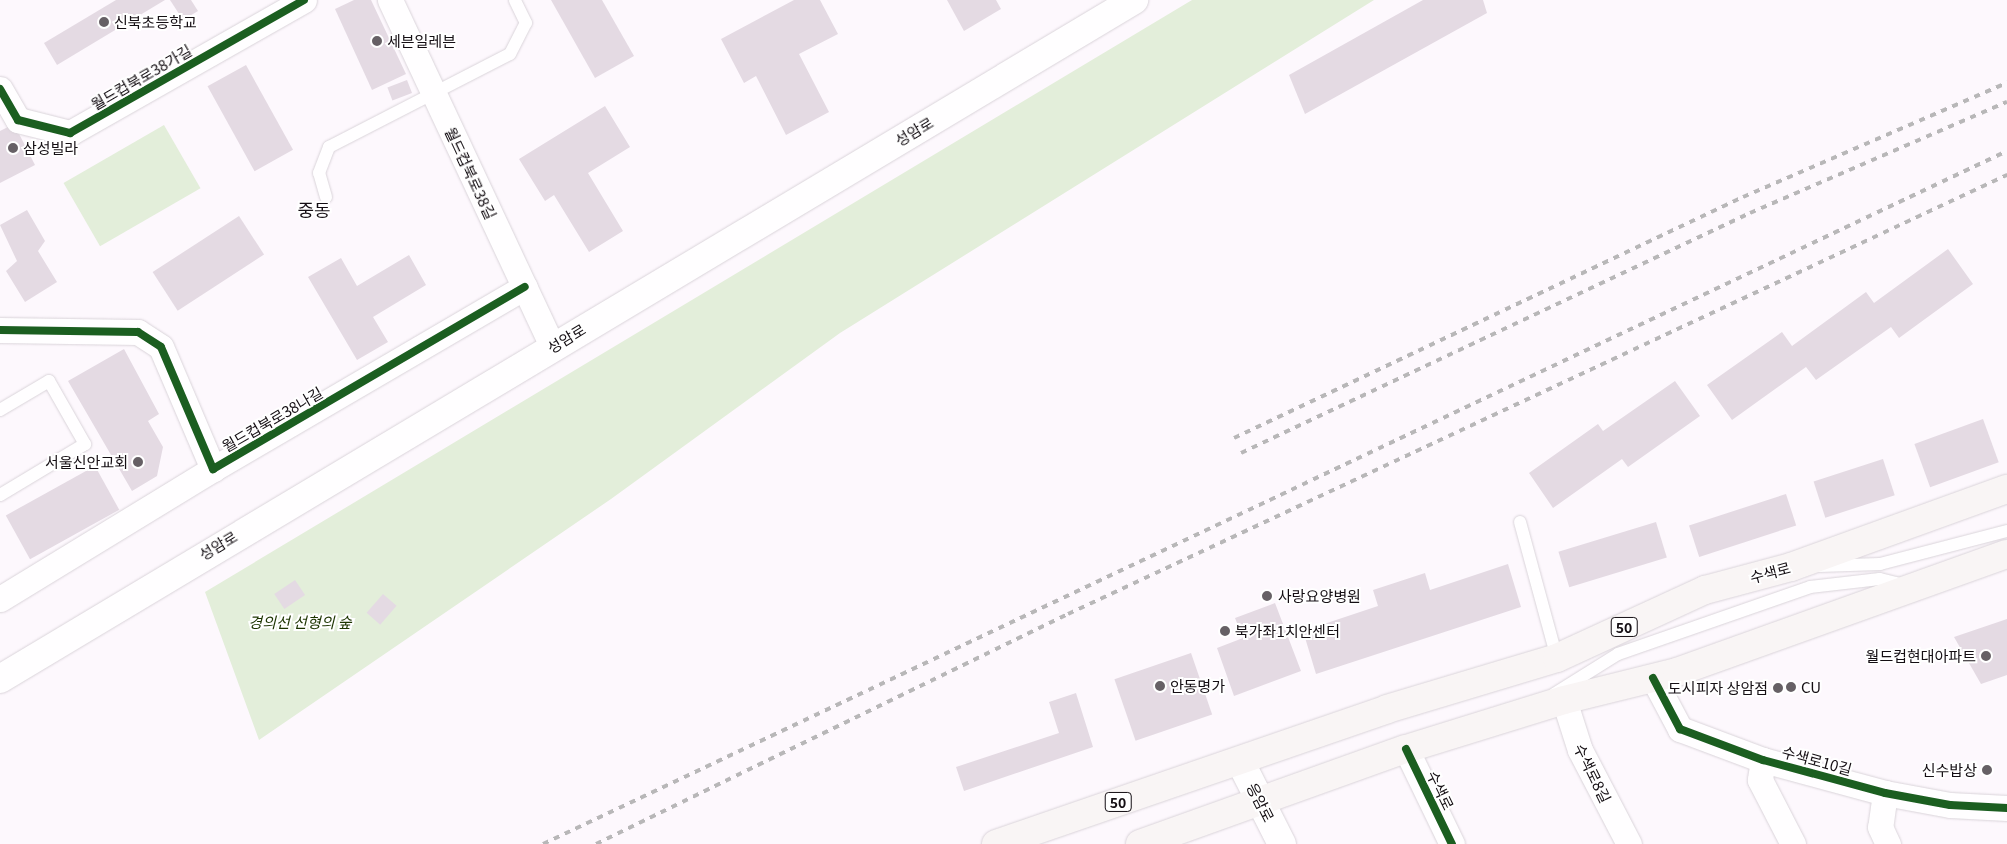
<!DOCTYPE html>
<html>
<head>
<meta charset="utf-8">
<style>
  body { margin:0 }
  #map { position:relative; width:2007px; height:844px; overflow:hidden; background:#fdf8fd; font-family:Georgia,"Noto Sans KR",serif }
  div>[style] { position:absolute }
  .green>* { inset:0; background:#e3eeda; transform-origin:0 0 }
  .building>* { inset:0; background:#e4dae3; transform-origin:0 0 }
  .roads { filter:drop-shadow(0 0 1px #dad4da) drop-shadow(0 0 1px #dad4da) }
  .lane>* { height:12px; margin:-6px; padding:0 6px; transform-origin:6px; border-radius:6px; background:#fffeff }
  .street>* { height:25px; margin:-12.5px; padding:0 12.5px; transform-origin:12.5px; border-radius:12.5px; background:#fffeff }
  .secondary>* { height:28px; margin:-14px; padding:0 14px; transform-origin:14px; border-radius:14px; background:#fffeff }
  .primary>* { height:28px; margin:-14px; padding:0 14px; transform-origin:14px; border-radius:14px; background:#f9f5f5 }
  .rail>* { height:4px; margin-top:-2px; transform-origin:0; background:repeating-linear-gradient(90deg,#b8b7b8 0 6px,transparent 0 12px) }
  .cycleway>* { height:8px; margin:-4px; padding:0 4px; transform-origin:4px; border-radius:4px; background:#1b5e20 }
  .dots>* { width:14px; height:14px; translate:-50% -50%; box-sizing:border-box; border:2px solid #fff; border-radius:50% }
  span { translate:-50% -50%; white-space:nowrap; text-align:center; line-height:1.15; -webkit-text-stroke:4px #fff; paint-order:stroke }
  .shield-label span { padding:1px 4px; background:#fff; border:1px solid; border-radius:4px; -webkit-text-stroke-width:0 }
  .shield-label { font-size:14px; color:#140e13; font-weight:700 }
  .poi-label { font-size:15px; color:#140e13 }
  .left { translate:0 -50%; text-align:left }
  .right { translate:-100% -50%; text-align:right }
  .street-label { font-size:15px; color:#140e13 }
  .park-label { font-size:15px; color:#1c3400; font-style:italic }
  .quarter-label { font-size:18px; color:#140e13 }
</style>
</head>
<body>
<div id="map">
  <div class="green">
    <div style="clip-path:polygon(1192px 0,1374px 0,840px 333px,611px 499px,259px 740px,205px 592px)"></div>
    <div style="left:164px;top:125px;width:73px;height:116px;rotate:60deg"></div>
  </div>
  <div class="building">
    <div style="clip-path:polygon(116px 0,165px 0,57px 65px,44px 43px)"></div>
    <div style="clip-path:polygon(170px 0,191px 0,198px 11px,183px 20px)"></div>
    <div style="clip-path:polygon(354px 0,371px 0,406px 74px,372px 90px,335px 9px)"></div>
    <div style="clip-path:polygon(551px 0,602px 0,634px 56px,595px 78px)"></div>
    <div style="clip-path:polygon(794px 0,820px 0,838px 34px,799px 54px,829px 112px,786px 135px,756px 76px,744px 83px,721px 39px)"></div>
    <div style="clip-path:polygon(947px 0,996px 0,1001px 9px,964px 31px)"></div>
    <div style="clip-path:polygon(1423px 0,1483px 0,1487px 13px,1305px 114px,1289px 75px)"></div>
    <div style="left:246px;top:65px;width:97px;height:44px;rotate:61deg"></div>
    <div style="left:407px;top:80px;width:14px;height:21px;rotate:69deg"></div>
    <div style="clip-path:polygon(605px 106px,630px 147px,588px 173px,623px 231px,589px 252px,554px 195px,545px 201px,519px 159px)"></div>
    <div style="clip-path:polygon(14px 124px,35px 165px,0 183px,0 131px)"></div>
    <div style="clip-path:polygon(27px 210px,45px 241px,38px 251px,57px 282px,25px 302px,6px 271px,17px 261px,0 225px)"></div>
    <div style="left:239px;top:216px;width:46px;height:103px;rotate:57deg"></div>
    <div style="clip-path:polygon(1948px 249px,1973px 284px,1899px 338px,1891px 327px,1816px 380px,1806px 367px,1732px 420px,1707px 385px,1782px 332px,1792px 346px,1866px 292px,1874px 303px)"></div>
    <div style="clip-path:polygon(409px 255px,426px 285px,373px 317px,388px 342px,357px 360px,308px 277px,341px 258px,357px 286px)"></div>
    <div style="clip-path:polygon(124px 349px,159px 414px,148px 421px,163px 447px,157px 476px,132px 491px,68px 381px)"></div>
    <div style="clip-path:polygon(1675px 381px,1700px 416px,1628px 467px,1622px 459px,1553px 508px,1529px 473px,1598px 424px,1603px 431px)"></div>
    <div style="left:1983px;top:419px;width:46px;height:73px;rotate:70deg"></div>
    <div style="left:1883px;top:459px;width:38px;height:73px;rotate:72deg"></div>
    <div style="left:95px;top:466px;width:50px;height:102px;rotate:61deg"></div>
    <div style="left:1786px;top:494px;width:33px;height:102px;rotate:72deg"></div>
    <div style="left:1656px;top:522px;width:37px;height:102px;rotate:73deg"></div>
    <div style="clip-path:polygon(1508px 564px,1521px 607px,1316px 674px,1303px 631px,1378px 606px,1373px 590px,1425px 573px,1430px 590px)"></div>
    <div style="left:295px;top:580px;width:18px;height:25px;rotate:56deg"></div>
    <div style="left:383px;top:594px;width:18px;height:25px;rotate:41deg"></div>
    <div style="clip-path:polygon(1275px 603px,1301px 671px,1234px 696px,1217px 648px,1243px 638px,1235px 618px)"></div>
    <div style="clip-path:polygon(2007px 619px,2007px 675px,1981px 684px,1954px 637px)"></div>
    <div style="left:1191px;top:653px;width:65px;height:81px;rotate:71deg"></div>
    <div style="clip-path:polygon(1076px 693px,1093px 747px,964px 791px,956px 767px,1059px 733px,1049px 702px)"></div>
  </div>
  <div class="roads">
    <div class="lane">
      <div style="left:326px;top:197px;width:25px;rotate:-106deg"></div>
      <div style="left:319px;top:173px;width:28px;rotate:-69deg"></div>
      <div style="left:329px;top:147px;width:203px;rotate:-27.2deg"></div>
      <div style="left:510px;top:54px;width:35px;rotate:-63deg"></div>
      <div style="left:526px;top:23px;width:25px;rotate:-116deg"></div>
      <div style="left:0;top:410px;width:57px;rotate:-30.6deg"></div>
      <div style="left:49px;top:381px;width:73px;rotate:60.3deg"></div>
      <div style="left:85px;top:444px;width:99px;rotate:149deg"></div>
      <div style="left:1520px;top:522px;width:141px;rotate:74.8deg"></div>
      <div style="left:1819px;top:566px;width:61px;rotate:-1.9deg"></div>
      <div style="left:1880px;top:564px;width:131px;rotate:-14.6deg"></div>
      <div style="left:1554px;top:694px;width:75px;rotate:-32deg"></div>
      <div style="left:1618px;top:654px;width:203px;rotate:-19.2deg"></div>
      <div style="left:1810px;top:587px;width:70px;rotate:-6.5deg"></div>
      <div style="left:1880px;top:579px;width:25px;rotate:14deg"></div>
    </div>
    <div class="street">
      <div style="left:390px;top:0;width:382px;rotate:64.9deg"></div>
      <div style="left:0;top:89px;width:36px;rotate:60deg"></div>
      <div style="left:18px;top:120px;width:54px;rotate:14deg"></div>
      <div style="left:70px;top:133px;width:269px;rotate:-29.6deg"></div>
      <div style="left:0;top:330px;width:138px;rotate:0.8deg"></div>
      <div style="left:138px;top:332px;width:27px;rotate:33deg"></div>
      <div style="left:161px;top:347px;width:133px;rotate:66.9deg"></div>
      <div style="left:213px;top:469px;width:361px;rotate:-30.3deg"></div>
      <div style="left:0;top:599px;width:250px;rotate:-31.4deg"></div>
      <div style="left:1653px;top:678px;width:58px;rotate:62.1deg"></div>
      <div style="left:1680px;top:729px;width:89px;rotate:20.5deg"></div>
      <div style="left:1763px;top:760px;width:126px;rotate:15.1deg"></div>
      <div style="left:1885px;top:793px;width:66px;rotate:10.5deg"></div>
      <div style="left:1950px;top:805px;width:57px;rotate:3deg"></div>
      <div style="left:1564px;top:700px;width:52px;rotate:72.3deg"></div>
      <div style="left:1580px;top:750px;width:106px;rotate:62.5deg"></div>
      <div style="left:1406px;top:749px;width:106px;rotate:64.2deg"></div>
      <div style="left:1763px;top:760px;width:20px;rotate:99deg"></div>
      <div style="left:1760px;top:780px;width:72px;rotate:62.7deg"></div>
      <div style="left:1885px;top:793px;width:34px;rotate:98deg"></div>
      <div style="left:1880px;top:827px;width:19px;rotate:65deg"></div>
    </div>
    <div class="secondary">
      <div style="left:0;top:679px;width:1322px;rotate:-30.91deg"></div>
      <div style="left:1240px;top:761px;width:93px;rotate:63.2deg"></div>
    </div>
    <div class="primary">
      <div style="left:996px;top:844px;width:414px;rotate:-19deg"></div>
      <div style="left:1387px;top:709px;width:177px;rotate:-16.7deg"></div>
      <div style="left:1557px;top:658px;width:163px;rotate:-24.7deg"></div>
      <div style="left:1705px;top:590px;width:89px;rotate:-15deg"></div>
      <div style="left:1791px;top:567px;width:230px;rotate:-19.9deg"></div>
      <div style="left:1140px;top:844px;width:282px;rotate:-19.7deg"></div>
      <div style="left:1406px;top:749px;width:165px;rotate:-17.2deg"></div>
      <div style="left:1564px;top:700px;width:116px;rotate:-13.9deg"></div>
      <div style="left:1677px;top:672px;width:350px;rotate:-19.7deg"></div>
    </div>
  </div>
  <div class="rail">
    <div style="left:1234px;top:438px;width:563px;rotate:-25.34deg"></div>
    <div style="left:1743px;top:197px;width:288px;rotate:-23.4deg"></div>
    <div style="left:1241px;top:453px;width:563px;rotate:-25.24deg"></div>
    <div style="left:1750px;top:213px;width:280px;rotate:-23.4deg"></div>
    <div style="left:543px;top:844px;width:1620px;rotate:-25.33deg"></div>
    <div style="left:596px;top:844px;width:525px;rotate:-25.98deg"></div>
    <div style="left:1068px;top:614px;width:1037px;rotate:-25.06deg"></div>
  </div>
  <div class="cycleway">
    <div style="left:0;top:89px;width:36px;rotate:60deg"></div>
    <div style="left:18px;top:120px;width:54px;rotate:14deg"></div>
    <div style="left:70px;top:133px;width:269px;rotate:-29.6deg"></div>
    <div style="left:0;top:330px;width:138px;rotate:0.8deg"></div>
    <div style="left:138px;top:332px;width:27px;rotate:33deg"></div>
    <div style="left:161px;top:347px;width:133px;rotate:66.9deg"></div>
    <div style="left:213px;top:469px;width:361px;rotate:-30.3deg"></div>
    <div style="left:1653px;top:678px;width:58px;rotate:62.1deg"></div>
    <div style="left:1680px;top:729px;width:89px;rotate:20.5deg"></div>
    <div style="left:1763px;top:760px;width:126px;rotate:15.1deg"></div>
    <div style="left:1885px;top:793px;width:66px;rotate:10.5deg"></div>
    <div style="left:1950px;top:805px;width:57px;rotate:3deg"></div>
    <div style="left:1406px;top:749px;width:106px;rotate:64.2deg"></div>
  </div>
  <div class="dots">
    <div style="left:104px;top:22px;background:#666065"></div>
    <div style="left:377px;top:41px;background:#666065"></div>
    <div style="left:13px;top:148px;background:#666065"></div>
    <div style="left:138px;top:462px;background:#666065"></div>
    <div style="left:1267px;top:596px;background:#666065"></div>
    <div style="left:1225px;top:631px;background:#666065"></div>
    <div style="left:1986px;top:656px;background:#666065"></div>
    <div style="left:1160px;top:686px;background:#666065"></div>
    <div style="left:1791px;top:687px;background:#666065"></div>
    <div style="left:1778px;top:688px;background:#666065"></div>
    <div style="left:1987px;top:770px;background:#666065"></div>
  </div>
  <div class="shield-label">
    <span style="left:1624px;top:627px">50</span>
    <span style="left:1118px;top:802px">50</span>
  </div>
  <div class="poi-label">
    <span class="left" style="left:114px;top:22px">신북초등학교</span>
    <span class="left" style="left:387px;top:41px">세븐일레븐</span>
    <span class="left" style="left:23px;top:148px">삼성빌라</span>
    <span class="right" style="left:128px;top:462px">서울신안교회</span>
    <span class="left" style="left:1278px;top:596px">사랑요양병원</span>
    <span class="left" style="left:1235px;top:631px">북가좌1치안센터</span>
    <span class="right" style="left:1976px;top:656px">월드컵현대아파트</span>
    <span class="left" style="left:1170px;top:686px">안동명가</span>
    <span class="left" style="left:1801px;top:687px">CU</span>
    <span class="right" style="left:1768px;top:688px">도시피자 상암점</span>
    <span class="right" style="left:1977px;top:770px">신수밥상</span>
  </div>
  <div class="street-label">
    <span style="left:141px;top:77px;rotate:-30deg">월드컵북로38가길</span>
    <span style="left:914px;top:131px;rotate:-31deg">성암로</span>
    <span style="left:471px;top:173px;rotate:65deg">월드컵북로38길</span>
    <span style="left:566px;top:338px;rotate:-31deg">성암로</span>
    <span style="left:272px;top:419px;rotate:-30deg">월드컵북로38나길</span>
    <span style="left:218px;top:545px;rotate:-31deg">성암로</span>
    <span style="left:1770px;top:572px;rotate:-15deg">수색로</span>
    <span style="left:1817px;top:760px;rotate:15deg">수색로10길</span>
    <span style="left:1593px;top:773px;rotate:64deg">수색로8길</span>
    <span style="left:1441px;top:790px;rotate:64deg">수색로</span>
    <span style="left:1261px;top:802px;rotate:63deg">응암로</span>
  </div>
  <div class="park-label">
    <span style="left:300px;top:622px">경의선 선형의 숲</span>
  </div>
  <div class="quarter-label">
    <span style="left:314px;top:209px">중동</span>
  </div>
</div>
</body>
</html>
